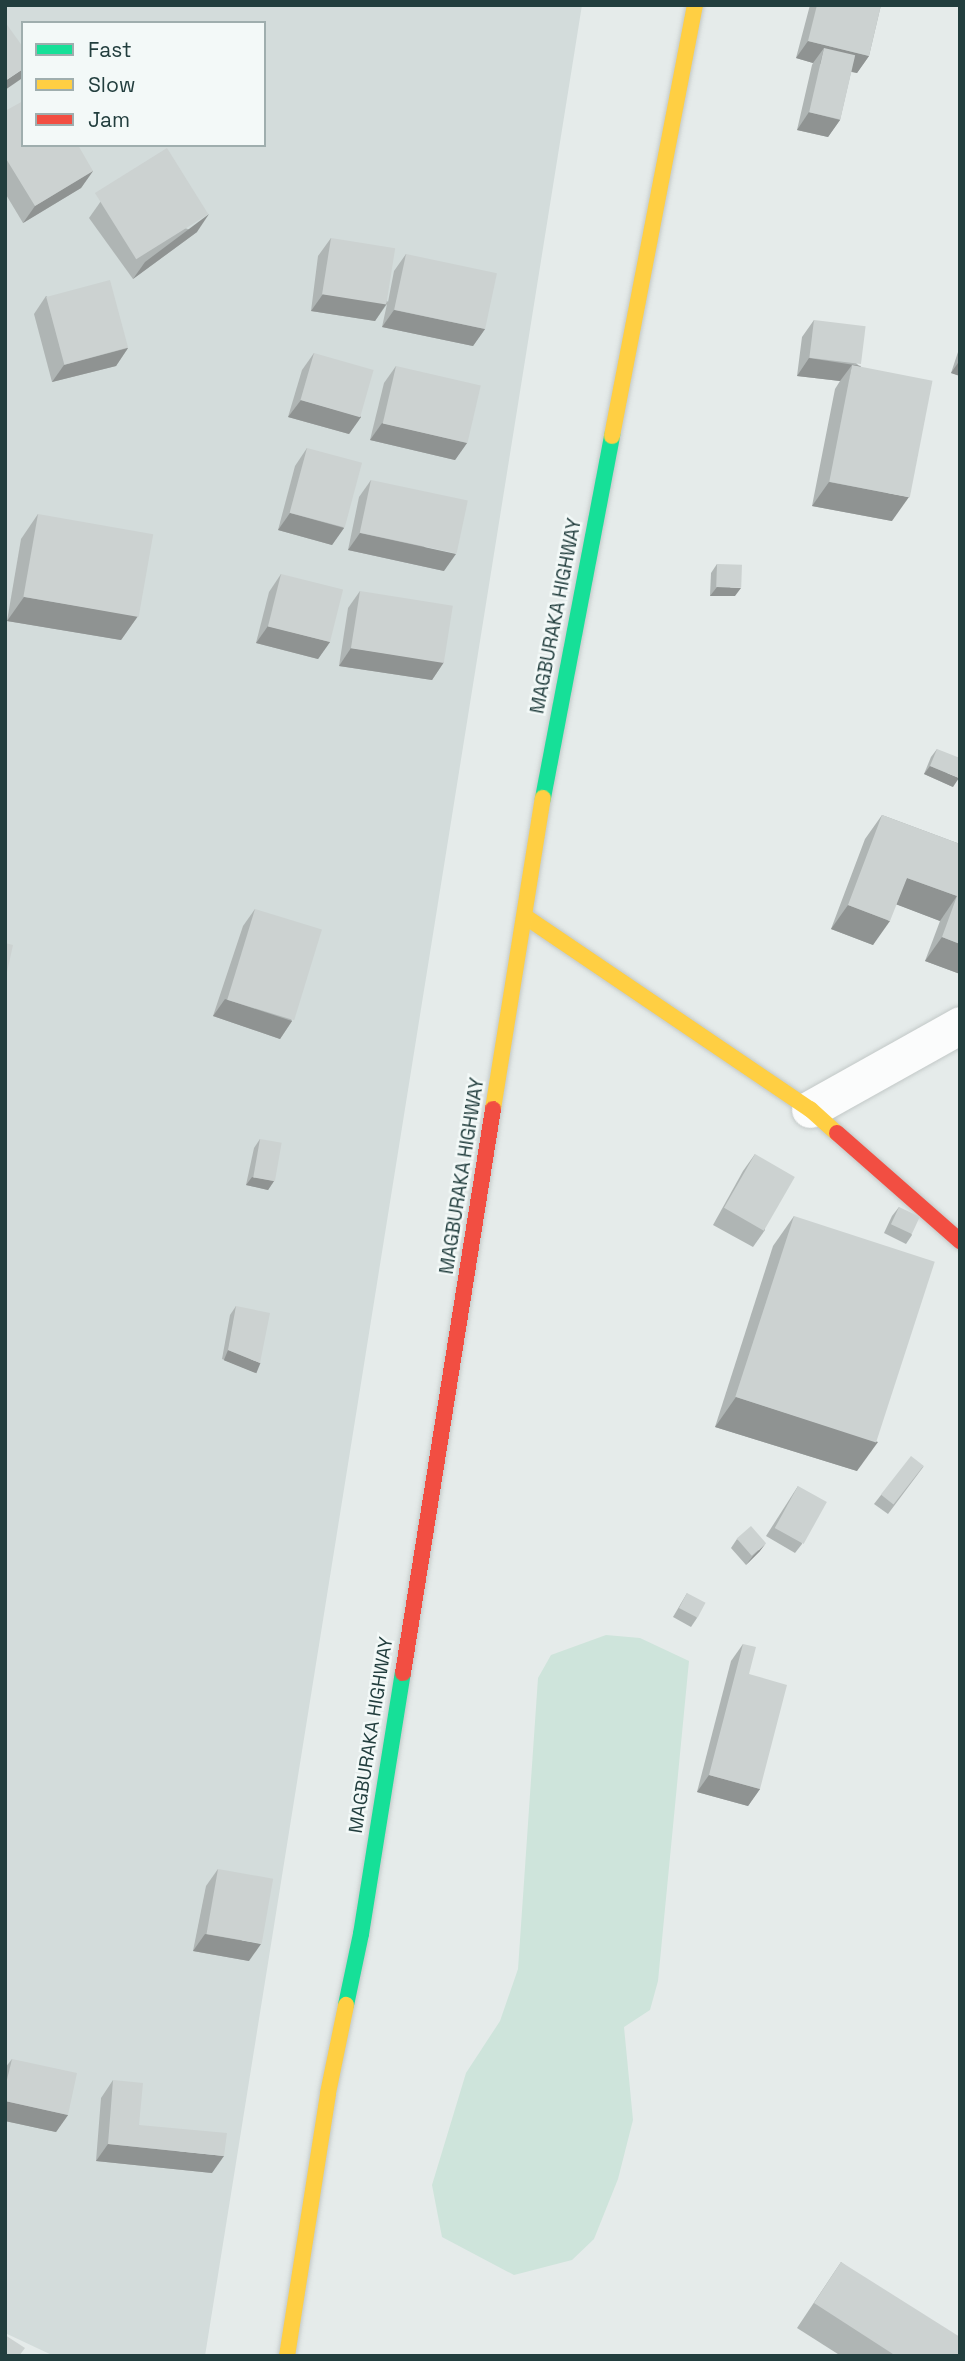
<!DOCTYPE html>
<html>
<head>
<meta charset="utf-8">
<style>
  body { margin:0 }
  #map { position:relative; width:965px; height:2361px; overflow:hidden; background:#e5ebea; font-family:"Space Grotesk",sans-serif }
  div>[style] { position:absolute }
  .built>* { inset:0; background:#d3dcdb }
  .green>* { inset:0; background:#cee4db }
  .roads { filter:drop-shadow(0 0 2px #c2c8c7) drop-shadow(0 0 2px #c2c8c7) }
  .street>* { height:37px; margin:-18.5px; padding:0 18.5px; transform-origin:18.5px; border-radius:18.5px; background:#fbfcfc }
  .fast>* { height:16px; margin:-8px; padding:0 8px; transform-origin:8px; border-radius:8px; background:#16e098 }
  .slow>* { height:16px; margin:-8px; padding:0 8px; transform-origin:8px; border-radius:8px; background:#ffcf43 }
  .jam>* { height:16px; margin:-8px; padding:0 8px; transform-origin:8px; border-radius:8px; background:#f24e42 }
  .wall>* { inset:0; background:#afb5b4 }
  .shaded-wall>* { inset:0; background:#8f9392; transform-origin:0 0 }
  .building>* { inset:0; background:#ccd2d1; transform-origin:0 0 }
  span { translate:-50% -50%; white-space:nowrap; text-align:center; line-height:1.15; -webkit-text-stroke:5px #f3f9f8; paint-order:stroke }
  .street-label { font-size:19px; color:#223e3e }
  .frame { position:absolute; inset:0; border:7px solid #223e3e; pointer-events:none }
  .legend { position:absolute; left:21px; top:21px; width:245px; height:126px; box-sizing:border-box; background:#f3f9f8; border:2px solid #9faeae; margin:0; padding:9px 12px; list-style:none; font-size:21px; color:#223e3e }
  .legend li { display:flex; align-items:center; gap:14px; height:35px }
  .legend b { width:35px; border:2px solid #9faeae }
</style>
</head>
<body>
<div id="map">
  <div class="built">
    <div style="clip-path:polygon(evenodd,5px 5px,582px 5px,205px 2356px,54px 2356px,5px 2333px,5px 5px,23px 23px,264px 23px,264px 145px,23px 145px,23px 23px)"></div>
  </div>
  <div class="green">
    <div style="clip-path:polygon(606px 1635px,640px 1638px,689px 1661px,658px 1981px,650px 2010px,624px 2027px,633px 2120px,618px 2179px,594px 2239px,572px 2260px,514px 2275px,442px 2237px,432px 2185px,466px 2073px,500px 2021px,518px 1969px,538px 1678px,551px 1655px)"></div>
  </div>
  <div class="roads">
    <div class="street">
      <div style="left:810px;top:1109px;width:172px;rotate:-29.2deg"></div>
    </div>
    <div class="fast">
      <div style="left:543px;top:798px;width:369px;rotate:-79.2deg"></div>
      <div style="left:346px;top:2005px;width:73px;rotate:-78.1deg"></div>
      <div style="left:361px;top:1934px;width:264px;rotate:-80.9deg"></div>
    </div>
    <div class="slow">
      <div style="left:612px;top:436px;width:439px;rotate:-79.1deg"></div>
      <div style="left:526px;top:917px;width:343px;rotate:34.1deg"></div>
      <div style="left:810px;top:1109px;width:36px;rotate:42deg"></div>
      <div style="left:493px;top:1109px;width:315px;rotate:-80.9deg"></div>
      <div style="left:287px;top:2356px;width:266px;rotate:-81.1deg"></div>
      <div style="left:328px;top:2093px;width:90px;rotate:-78.4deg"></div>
    </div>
    <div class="jam">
      <div style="left:837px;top:1133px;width:164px;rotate:41.3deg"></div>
      <div style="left:403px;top:1673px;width:571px;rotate:-80.93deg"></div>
    </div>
  </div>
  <div class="wall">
    <div style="clip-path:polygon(810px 5px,881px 5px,869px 56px,857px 73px,851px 72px,840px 120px,828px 137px,797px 130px,812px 65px,813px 63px,796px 58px)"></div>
    <div style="clip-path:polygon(5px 111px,93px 171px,81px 188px,23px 223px,5px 193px)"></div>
    <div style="clip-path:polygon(101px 201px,197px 232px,133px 279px,89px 218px)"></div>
    <div style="clip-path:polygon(331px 238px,388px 302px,394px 271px,406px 254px,485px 329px,473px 346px,382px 327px,387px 304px,375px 321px,311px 311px,318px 256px)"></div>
    <div style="clip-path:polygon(46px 296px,128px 348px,116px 366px,52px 382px,34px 314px)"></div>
    <div style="clip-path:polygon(814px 320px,860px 367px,892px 521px,812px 506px,835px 389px,840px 381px,797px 376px,802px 337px)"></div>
    <div style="clip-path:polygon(960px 346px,960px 376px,951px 373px)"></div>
    <div style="clip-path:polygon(314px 353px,361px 417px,349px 434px,288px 417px,302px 370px)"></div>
    <div style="clip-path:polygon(396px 366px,467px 443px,455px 460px,370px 440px,384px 383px)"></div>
    <div style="clip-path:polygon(307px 448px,344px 528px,332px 545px,278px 530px,295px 466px)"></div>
    <div style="clip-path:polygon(371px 480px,444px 571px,348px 550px,359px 497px)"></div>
    <div style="clip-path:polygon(38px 514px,138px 616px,121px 640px,7px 621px,21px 539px)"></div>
    <div style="clip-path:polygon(717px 564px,735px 596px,710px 596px,711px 573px)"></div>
    <div style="clip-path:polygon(281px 574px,330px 642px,318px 659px,256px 643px,269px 592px)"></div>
    <div style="clip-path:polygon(360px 591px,444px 662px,432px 680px,339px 666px,348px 608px)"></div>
    <div style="clip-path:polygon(937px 749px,953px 787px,924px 774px,931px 757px)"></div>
    <div style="clip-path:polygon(882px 815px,960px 844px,960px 974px,925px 961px,940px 921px,896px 904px,873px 945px,831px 929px,865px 839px)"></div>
    <div style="clip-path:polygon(255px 909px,292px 1021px,280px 1039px,213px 1016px,243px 926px)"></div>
    <div style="clip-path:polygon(260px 1139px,274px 1181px,268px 1190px,246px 1185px,254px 1148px)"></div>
    <div style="clip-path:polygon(755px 1154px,765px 1230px,753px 1247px,713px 1225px,743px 1171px)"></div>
    <div style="clip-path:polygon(899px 1207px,912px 1235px,906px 1244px,884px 1233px,892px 1216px)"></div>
    <div style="clip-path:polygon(794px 1216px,857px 1471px,715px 1427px,773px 1246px)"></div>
    <div style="clip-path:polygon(236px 1306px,254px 1372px,222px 1359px,230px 1315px)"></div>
    <div style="clip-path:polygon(924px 1466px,888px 1514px,874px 1504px,881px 1495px)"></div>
    <div style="clip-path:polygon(798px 1486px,802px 1544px,795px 1553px,766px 1536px)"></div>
    <div style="clip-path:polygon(737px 1539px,760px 1551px,746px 1565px,731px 1548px)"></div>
    <div style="clip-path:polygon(687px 1593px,697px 1618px,691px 1627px,673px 1617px)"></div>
    <div style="clip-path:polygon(743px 1644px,749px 1674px,760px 1789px,748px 1806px,697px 1792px,731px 1661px)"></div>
    <div style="clip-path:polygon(218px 1869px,249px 1961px,193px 1951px,206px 1886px)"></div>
    <div style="clip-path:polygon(12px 2059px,68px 2115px,56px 2132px,5px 2121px,5px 2068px)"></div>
    <div style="clip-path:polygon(113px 2080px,139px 2125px,212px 2173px,96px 2161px,101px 2098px)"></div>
    <div style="clip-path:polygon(841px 2262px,960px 2356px,841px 2356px,797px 2328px)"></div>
  </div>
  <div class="shaded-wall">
    <div style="clip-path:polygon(808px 41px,869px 56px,857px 73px,820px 64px,824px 48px,813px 63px,796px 58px)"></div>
    <div style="clip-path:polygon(23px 69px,23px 77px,21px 79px,5px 90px,5px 81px)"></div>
    <div style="clip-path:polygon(809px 112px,840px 120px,828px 137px,797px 130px)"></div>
    <div style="clip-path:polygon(93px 171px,81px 188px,23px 223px,35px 206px)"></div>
    <div style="clip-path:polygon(209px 214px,197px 232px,133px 279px,145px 262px)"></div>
    <div style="clip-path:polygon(323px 294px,387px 303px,375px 321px,311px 311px)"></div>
    <div style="clip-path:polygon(394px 310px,485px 329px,473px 346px,382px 327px)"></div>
    <div style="clip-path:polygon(128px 348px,116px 366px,52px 382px,64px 365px)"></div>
    <div style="clip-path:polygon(809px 358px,861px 366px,849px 383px,852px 365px,840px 381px,797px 376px)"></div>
    <div style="clip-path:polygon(960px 360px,960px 376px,951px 373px)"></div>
    <div style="clip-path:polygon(301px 400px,361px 417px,349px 434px,288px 417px)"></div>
    <div style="clip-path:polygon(382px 423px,467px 443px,455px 460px,370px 440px)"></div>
    <div style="clip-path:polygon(829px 482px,909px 497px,892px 521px,812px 506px)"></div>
    <div style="clip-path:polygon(290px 513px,344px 528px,332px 545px,278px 530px)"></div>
    <div style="clip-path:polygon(360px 533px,456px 554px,444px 571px,348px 550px)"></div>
    <div style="clip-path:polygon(717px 587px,741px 588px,735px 596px,710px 596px)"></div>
    <div style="clip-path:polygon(24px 597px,138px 616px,121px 640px,7px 621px)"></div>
    <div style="clip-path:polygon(268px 626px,330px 642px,318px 659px,256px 643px)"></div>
    <div style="clip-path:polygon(351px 648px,444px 662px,432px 680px,339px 666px)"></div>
    <div style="clip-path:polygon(930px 766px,959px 778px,953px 787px,924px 774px)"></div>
    <div style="clip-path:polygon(907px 878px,957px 896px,940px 921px,890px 902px)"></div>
    <div style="clip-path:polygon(848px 905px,890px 921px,873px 945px,831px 929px)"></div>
    <div style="clip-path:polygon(942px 937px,960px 944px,960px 974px,925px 961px)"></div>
    <div style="clip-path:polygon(225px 999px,292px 1021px,280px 1039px,213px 1016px)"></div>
    <div style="clip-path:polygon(252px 1177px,274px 1181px,268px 1190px,246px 1185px)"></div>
    <div style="left:228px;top:1350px;width:35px;height:11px;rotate:22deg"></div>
    <div style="clip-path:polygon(736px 1397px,878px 1442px,857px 1471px,715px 1427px)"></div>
    <div style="clip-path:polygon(766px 1543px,760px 1551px,746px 1565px,753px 1556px)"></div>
    <div style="clip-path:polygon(709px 1775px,760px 1789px,748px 1806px,697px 1792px)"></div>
    <div style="clip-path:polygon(205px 1934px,261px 1944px,249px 1961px,193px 1951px)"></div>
    <div style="clip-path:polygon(5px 2101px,68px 2115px,56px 2132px,5px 2121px)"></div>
    <div style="clip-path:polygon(108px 2144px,224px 2156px,212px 2173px,96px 2161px)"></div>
  </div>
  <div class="building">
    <div style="clip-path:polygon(817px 5px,881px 5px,869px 56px,808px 41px)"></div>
    <div style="clip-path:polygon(5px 22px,23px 47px,23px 69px,5px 81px)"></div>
    <div style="left:824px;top:48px;width:32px;height:66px;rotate:13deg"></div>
    <div style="clip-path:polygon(23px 101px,23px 145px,78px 145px,93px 171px,35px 206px,5px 157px,5px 111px)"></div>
    <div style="left:167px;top:148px;width:78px;height:85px;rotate:58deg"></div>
    <div style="left:331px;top:238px;width:65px;height:57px;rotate:9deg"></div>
    <div style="left:406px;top:254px;width:93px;height:57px;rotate:12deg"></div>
    <div style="left:110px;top:280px;width:70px;height:66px;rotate:75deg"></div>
    <div style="left:814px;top:320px;width:52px;height:38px;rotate:7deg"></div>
    <div style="left:314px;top:353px;width:62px;height:49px;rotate:16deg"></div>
    <div style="left:852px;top:365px;width:82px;height:119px;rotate:11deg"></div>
    <div style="left:396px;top:366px;width:87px;height:59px;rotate:13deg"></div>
    <div style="left:307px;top:448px;width:57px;height:67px;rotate:15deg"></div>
    <div style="left:371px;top:480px;width:99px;height:54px;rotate:12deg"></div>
    <div style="left:38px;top:514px;width:117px;height:84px;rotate:10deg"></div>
    <div style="left:717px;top:564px;width:25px;height:23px;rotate:2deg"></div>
    <div style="left:281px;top:574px;width:64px;height:54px;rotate:14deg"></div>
    <div style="left:360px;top:591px;width:94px;height:58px;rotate:9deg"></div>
    <div style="clip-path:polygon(937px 749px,960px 758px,959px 778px,930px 766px)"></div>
    <div style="clip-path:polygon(882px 815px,960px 844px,960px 944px,942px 937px,957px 896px,907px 878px,890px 921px,848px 905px)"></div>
    <div style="left:255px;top:909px;width:70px;height:95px;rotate:17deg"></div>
    <div style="clip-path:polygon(5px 943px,13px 945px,5px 981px)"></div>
    <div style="left:260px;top:1139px;width:22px;height:39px;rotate:10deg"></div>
    <div style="left:755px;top:1154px;width:46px;height:62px;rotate:30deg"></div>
    <div style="left:899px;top:1207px;width:23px;height:19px;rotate:25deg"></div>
    <div style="left:794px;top:1216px;width:148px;height:190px;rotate:18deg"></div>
    <div style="clip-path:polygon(236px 1306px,270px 1313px,260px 1363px,228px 1350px)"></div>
    <div style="left:911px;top:1456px;width:16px;height:49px;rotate:38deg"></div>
    <div style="left:798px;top:1486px;width:33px;height:48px;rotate:29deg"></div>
    <div style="left:751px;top:1526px;width:23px;height:19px;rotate:49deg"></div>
    <div style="left:687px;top:1593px;width:21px;height:17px;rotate:28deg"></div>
    <div style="clip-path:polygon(743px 1644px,756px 1647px,749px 1674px,787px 1685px,760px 1789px,709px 1775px)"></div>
    <div style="left:218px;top:1869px;width:56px;height:66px;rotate:10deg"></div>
    <div style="clip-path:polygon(12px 2059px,77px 2073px,68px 2115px,5px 2101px,5px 2088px)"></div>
    <div style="clip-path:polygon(113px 2080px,143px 2083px,139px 2125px,227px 2133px,224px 2156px,108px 2144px)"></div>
    <div style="clip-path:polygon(841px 2262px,960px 2337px,960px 2356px,896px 2356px,814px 2303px)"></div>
    <div style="clip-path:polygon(5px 2335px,25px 2348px,19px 2356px,5px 2356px)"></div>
  </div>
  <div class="street-label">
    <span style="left:556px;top:616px;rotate:-79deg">MAGBURAKA HIGHWAY</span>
    <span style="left:462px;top:1176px;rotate:-81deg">MAGBURAKA HIGHWAY</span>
    <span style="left:371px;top:1735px;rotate:-81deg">MAGBURAKA HIGHWAY</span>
  </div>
  <div class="frame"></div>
  <ul class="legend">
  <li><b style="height:9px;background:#16e098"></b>Fast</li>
  <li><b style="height:9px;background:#ffcf43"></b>Slow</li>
  <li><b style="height:9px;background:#f24e42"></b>Jam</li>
  </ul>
</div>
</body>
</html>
